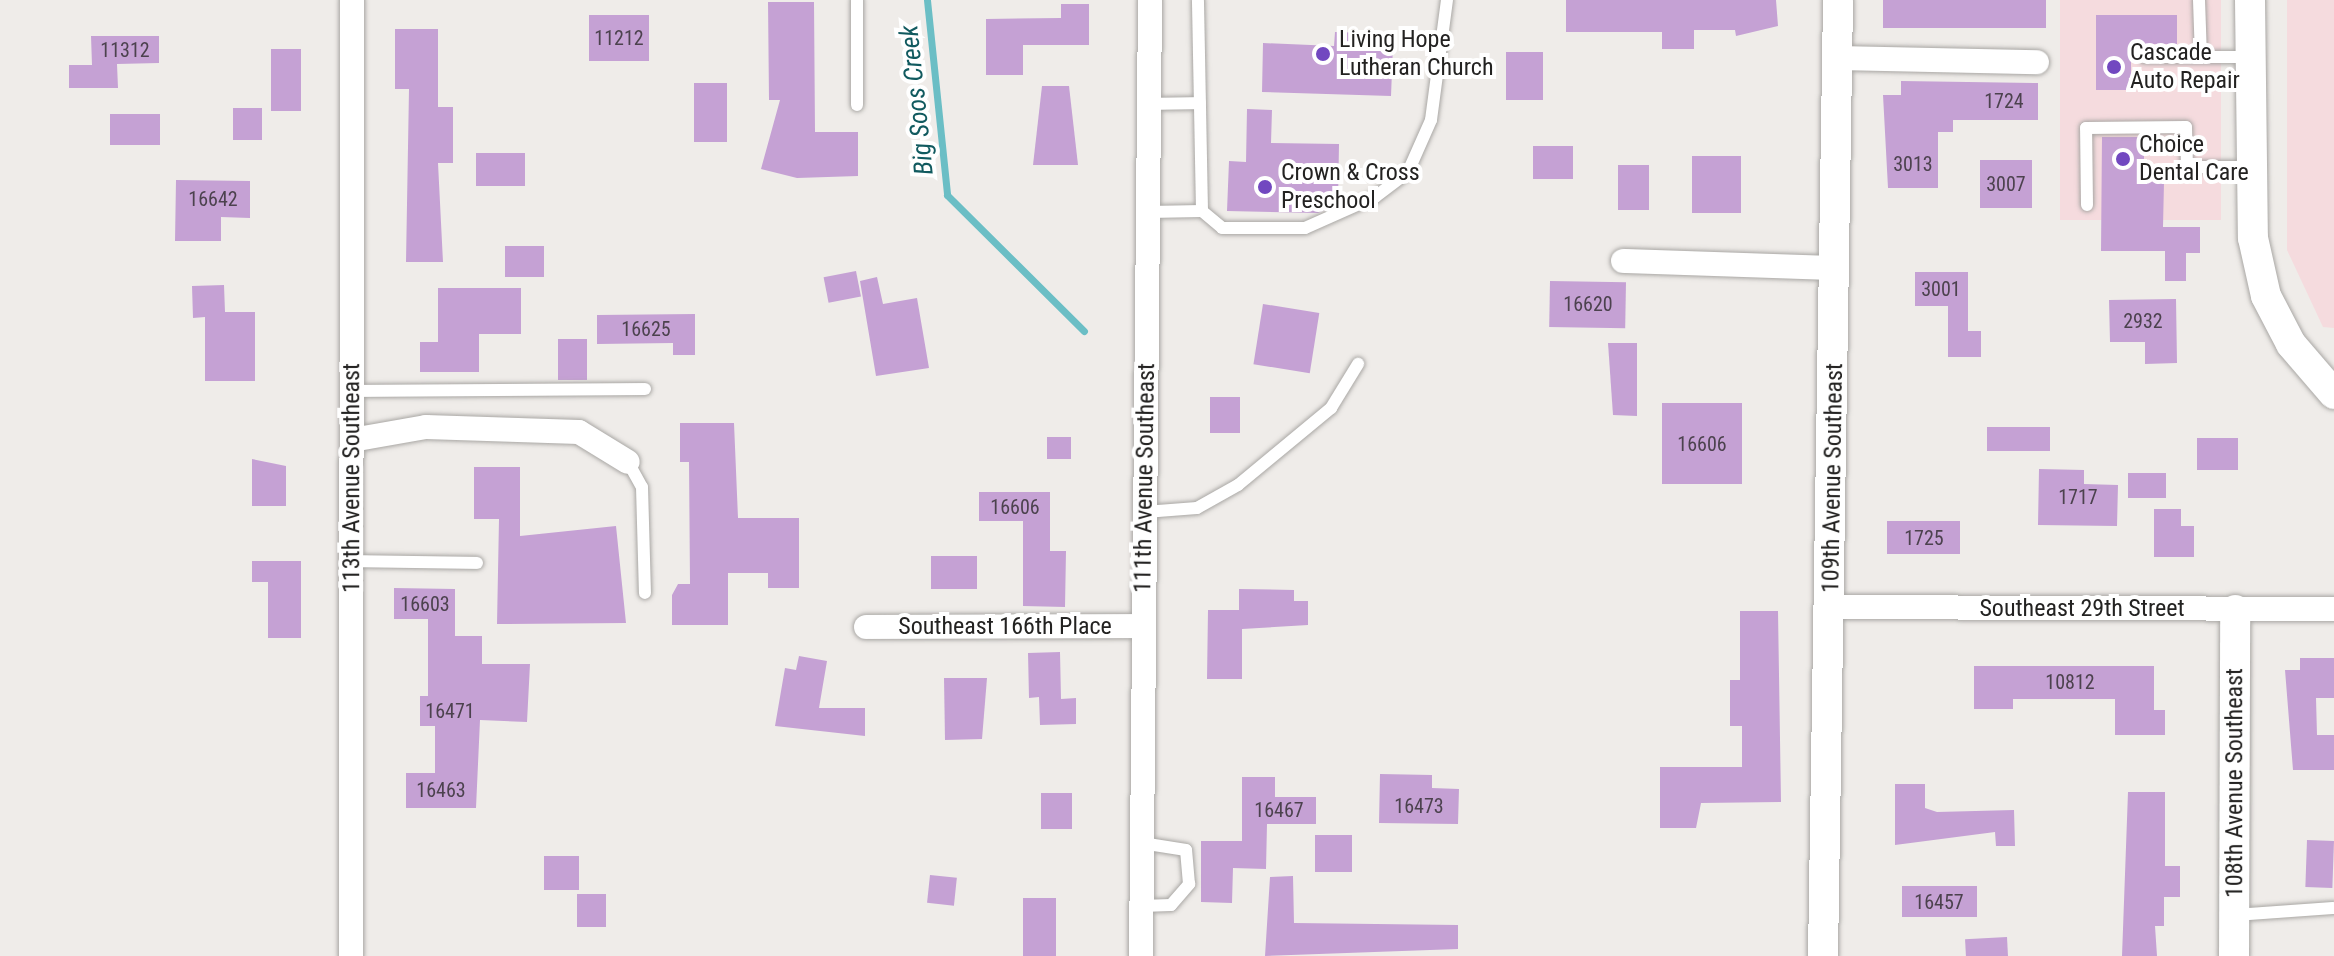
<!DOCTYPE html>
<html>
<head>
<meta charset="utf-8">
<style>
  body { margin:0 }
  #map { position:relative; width:2334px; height:956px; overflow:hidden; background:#efece9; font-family:"Roboto Condensed",sans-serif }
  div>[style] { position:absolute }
  .commercial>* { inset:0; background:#f5dbde; transform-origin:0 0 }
  .stream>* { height:7px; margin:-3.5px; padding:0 3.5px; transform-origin:3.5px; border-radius:3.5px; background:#6bbec5 }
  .building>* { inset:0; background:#c5a1d4; transform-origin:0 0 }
  .roads { filter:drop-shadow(0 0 2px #a9a7a4) drop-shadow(0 0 2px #a9a7a4) }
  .service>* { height:12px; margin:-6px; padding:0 6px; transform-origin:6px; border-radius:6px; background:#fff }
  .minor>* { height:24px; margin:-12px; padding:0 12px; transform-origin:12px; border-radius:12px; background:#fff }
  .tertiary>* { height:30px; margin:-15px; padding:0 15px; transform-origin:15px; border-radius:15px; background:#fff }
  .dots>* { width:22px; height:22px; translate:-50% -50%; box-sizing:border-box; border:4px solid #fff; border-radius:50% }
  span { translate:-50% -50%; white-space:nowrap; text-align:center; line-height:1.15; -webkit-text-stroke:8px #fff; paint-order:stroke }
  .number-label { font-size:20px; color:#4c424e }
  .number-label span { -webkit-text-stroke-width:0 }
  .poi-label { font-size:24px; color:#232221 }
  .left { translate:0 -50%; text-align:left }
  .street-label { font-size:24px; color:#232221 }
  .water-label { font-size:26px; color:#115a5f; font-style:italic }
</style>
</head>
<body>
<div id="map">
  <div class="commercial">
    <div style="left:2060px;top:0;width:161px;height:220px"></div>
    <div style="clip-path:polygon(2287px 0,2334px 0,2334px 328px,2323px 327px,2287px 250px)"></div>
  </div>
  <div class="stream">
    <div style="left:927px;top:0;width:196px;rotate:84.1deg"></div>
    <div style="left:947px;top:195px;width:193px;rotate:44.8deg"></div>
  </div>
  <div class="building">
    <div style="clip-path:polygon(1566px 0,1776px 0,1778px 26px,1736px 36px,1735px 30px,1694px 30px,1694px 49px,1662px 49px,1662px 32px,1566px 32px)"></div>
    <div style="left:1883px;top:0;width:163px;height:28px"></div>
    <div style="clip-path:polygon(768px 2px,814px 2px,815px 132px,858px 132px,858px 176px,797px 178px,761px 169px,780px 100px,769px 100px)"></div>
    <div style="clip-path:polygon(1061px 4px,1089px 4px,1089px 45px,1023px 45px,1023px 75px,986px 75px,986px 19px,1061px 18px)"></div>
    <div style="left:589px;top:15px;width:60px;height:46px"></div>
    <div style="clip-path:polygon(2096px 15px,2177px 15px,2177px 44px,2131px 44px,2131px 90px,2096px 90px)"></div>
    <div style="clip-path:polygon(395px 29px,438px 29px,438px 107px,453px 107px,453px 163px,438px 163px,443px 262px,406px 262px,409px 89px,395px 89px)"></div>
    <div style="clip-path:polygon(1335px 32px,1368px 33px,1367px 45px,1393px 46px,1391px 96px,1262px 92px,1263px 43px,1334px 46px)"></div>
    <div style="clip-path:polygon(91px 36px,159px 36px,159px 63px,117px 64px,118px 88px,69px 88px,69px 65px,92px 65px)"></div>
    <div style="left:271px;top:49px;width:30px;height:62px"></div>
    <div style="left:1506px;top:52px;width:37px;height:48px"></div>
    <div style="clip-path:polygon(1901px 81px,2038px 83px,2038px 120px,1953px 120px,1953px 132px,1938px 132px,1938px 188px,1888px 188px,1883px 95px,1901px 95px)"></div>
    <div style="left:694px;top:83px;width:33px;height:59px"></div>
    <div style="clip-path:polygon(1042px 86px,1069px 86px,1078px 165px,1033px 165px)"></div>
    <div style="left:233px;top:108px;width:29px;height:32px"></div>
    <div style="clip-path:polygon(1247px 109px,1272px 110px,1271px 143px,1339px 144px,1338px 204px,1318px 213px,1227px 211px,1229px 161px,1246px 162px)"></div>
    <div style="left:110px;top:114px;width:50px;height:31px"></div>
    <div style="clip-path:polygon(2102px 137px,2144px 137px,2144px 181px,2164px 182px,2163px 227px,2200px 227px,2200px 253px,2186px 253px,2186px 281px,2165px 281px,2165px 251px,2101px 251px)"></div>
    <div style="left:1533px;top:146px;width:40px;height:33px"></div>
    <div style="left:476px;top:153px;width:49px;height:33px"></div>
    <div style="left:1692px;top:156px;width:49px;height:57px"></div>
    <div style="left:1980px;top:160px;width:52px;height:48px"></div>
    <div style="left:1618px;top:165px;width:31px;height:45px"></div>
    <div style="clip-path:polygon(176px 180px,250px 181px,250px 218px,221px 217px,221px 241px,175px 241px)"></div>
    <div style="left:505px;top:246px;width:39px;height:31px"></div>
    <div style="left:856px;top:271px;width:26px;height:33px;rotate:79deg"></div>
    <div style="clip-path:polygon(1915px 272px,1968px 272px,1968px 331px,1981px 331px,1981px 357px,1948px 357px,1948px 306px,1915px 306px)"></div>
    <div style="clip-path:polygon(877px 277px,883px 304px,917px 298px,929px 368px,876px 376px,860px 281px)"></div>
    <div style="left:1550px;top:281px;width:76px;height:46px;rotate:1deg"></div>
    <div style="clip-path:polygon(224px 285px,225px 312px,255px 312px,255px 381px,205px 381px,205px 317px,193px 318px,192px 286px)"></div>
    <div style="clip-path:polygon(438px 288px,521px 288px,521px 334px,479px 334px,479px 372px,420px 372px,420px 342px,438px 342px)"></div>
    <div style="clip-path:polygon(2176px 299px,2177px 363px,2145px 364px,2145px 342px,2110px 342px,2109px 300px)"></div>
    <div style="left:1263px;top:304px;width:57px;height:61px;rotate:9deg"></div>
    <div style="clip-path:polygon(695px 314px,695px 355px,673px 355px,673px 343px,597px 344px,597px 315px)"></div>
    <div style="left:558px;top:339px;width:29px;height:41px"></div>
    <div style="clip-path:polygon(1608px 343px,1637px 343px,1637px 416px,1613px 415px)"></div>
    <div style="left:1210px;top:397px;width:30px;height:36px"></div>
    <div style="left:1742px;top:403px;width:81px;height:80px;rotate:90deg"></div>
    <div style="clip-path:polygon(680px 423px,734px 423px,738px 518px,799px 518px,799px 588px,768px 588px,768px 573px,728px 573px,728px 625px,672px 625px,672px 595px,678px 584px,690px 584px,689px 462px,680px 462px)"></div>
    <div style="left:1987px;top:427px;width:63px;height:24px"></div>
    <div style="left:1047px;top:437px;width:24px;height:22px"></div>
    <div style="left:2197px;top:438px;width:41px;height:32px"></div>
    <div style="clip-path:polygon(252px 459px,286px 466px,286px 506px,252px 506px)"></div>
    <div style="clip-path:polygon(474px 467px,520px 467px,520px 536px,616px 526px,626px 623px,497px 624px,499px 519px,474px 519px)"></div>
    <div style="clip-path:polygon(2039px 469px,2084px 470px,2084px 484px,2118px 485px,2117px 526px,2038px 525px)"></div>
    <div style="left:2128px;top:473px;width:38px;height:25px"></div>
    <div style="clip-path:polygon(979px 492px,1050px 492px,1050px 551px,1066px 551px,1065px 607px,1023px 606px,1023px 521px,979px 521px)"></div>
    <div style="clip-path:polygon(2154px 509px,2181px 509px,2181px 526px,2194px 526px,2194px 557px,2154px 557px)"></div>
    <div style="left:1887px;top:521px;width:73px;height:33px"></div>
    <div style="left:931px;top:556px;width:46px;height:33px"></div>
    <div style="clip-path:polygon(252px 561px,301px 561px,301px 638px,268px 638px,268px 582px,252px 582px)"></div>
    <div style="clip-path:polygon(394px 588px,455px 589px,455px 636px,482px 636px,482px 664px,530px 664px,527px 722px,480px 720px,476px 808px,406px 808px,406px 773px,435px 773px,435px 726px,420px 726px,420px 696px,428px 696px,428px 619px,394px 619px)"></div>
    <div style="clip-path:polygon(1239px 589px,1294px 590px,1294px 601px,1308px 601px,1308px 625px,1242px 629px,1242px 679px,1207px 679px,1208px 610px,1239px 610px)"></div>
    <div style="clip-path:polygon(1740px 611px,1778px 611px,1781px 802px,1701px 803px,1696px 828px,1660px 828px,1660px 767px,1742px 767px,1742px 726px,1730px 726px,1730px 680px,1740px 680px)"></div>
    <div style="clip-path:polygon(1060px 652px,1061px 699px,1076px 698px,1076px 724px,1040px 725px,1039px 697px,1029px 698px,1028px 653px)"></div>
    <div style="clip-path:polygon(799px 656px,827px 661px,819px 708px,865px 708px,865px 736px,775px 726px,785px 668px,796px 670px)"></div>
    <div style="clip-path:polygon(2300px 658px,2334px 658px,2334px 698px,2316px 698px,2317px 735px,2334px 735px,2334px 770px,2293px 770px,2285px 670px,2300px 670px)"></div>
    <div style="clip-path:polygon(1974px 666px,2154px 666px,2154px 710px,2165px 710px,2165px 735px,2115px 735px,2115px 699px,2013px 699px,2013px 709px,1974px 709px)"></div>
    <div style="clip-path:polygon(944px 678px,987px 678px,982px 739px,945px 740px)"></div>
    <div style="clip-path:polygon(1380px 774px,1432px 775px,1432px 788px,1459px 789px,1458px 824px,1379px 823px)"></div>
    <div style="clip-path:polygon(1242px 777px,1275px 777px,1275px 797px,1316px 797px,1316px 824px,1267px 824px,1266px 869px,1233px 868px,1232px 903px,1201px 902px,1201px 841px,1242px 841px)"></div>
    <div style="clip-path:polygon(1895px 784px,1925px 784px,1925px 808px,1937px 812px,2014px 810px,2015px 846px,1996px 846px,1995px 832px,1895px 845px)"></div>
    <div style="clip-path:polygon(2128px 792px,2165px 792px,2165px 866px,2180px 866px,2180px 897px,2164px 897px,2164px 926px,2155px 926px,2157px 956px,2122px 956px)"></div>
    <div style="left:1041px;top:793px;width:31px;height:36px"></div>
    <div style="left:1315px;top:835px;width:37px;height:37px"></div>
    <div style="left:2307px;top:840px;width:27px;height:47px;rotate:2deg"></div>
    <div style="left:544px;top:856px;width:35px;height:34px"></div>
    <div style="left:930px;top:875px;width:27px;height:28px;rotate:6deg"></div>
    <div style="clip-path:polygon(1293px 876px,1294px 923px,1458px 925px,1458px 949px,1265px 956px,1270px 877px)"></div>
    <div style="left:1902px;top:886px;width:75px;height:31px"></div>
    <div style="left:577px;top:894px;width:29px;height:33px"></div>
    <div style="left:1023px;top:898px;width:33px;height:58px"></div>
    <div style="left:2007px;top:937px;width:19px;height:42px;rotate:87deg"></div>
  </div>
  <div class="roads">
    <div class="service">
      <div style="left:857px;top:0;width:105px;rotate:90deg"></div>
      <div style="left:2199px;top:0;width:57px;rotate:88deg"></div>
      <div style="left:2144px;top:57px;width:106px"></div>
      <div style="left:1149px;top:104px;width:51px;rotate:-1.1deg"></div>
      <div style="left:2087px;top:205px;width:77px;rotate:-90.7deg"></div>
      <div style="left:2086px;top:128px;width:100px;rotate:-0.6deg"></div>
      <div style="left:2186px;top:127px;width:40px;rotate:88.6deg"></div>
      <div style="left:2187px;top:167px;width:65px"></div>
      <div style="left:1202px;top:211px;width:26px;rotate:40deg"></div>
      <div style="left:1222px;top:228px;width:83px"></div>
      <div style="left:1305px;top:228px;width:77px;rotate:-23.9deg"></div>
      <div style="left:1375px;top:197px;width:41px;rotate:-37.1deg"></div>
      <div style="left:1408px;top:172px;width:57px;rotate:-66.1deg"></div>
      <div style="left:1431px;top:120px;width:121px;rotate:-82.4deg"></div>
      <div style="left:1148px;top:212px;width:54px;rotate:-1.1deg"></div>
      <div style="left:1202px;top:211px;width:211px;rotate:-91.1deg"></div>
      <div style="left:352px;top:391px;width:293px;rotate:-0.4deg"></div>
      <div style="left:628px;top:462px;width:29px;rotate:61deg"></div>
      <div style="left:642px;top:487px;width:106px;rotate:88.4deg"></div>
      <div style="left:1145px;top:512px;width:52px;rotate:-4.4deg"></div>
      <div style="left:1197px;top:508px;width:47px;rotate:-29.3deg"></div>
      <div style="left:1238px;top:485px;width:121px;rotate:-39.6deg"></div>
      <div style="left:1331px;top:408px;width:52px;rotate:-58.5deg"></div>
      <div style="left:352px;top:561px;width:125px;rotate:0.9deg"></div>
      <div style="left:1141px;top:906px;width:30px;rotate:-2deg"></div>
      <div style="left:1171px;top:905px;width:28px;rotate:-49deg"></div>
      <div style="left:1189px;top:884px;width:34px;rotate:-95deg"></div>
      <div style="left:1186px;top:850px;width:45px;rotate:-171deg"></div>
      <div style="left:2234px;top:915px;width:100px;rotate:-4deg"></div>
    </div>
    <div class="minor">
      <div style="left:1838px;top:58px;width:199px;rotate:1.2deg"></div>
      <div style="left:1623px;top:261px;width:212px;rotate:1.9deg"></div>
      <div style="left:352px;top:440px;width:75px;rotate:-10deg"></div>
      <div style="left:426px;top:427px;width:153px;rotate:1.9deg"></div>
      <div style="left:579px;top:432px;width:57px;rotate:31.5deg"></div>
      <div style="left:1831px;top:607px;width:503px;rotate:0.23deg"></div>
      <div style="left:866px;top:627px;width:278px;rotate:-0.2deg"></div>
      <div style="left:351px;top:956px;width:956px;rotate:-89.94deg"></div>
      <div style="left:1141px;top:956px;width:956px;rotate:-89.46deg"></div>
    </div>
    <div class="tertiary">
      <div style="left:2250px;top:0;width:238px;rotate:89.3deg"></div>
      <div style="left:2253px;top:238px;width:59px;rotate:77.4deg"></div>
      <div style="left:2266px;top:296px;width:54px;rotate:62.5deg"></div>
      <div style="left:2291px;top:344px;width:66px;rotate:49.3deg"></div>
      <div style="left:1823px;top:956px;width:956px;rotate:-89.1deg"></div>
      <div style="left:2234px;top:956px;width:346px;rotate:-89.8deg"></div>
    </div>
  </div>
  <div class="dots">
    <div style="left:1323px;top:54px;background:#7248c0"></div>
    <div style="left:2114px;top:67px;background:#7248c0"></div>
    <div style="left:2123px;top:159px;background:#7248c0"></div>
    <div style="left:1265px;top:187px;background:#7248c0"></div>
  </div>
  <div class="number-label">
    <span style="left:619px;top:38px">11212</span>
    <span style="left:125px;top:50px">11312</span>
    <span style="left:2004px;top:101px">1724</span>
    <span style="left:1913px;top:164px">3013</span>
    <span style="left:2006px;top:184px">3007</span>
    <span style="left:213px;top:199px">16642</span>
    <span style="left:1941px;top:289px">3001</span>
    <span style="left:1588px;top:304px">16620</span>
    <span style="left:2143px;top:321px">2932</span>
    <span style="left:646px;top:329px">16625</span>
    <span style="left:1702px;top:444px">16606</span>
    <span style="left:2078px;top:497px">1717</span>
    <span style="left:1015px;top:507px">16606</span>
    <span style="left:1924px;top:538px">1725</span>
    <span style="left:425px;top:604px">16603</span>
    <span style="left:2070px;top:682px">10812</span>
    <span style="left:450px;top:711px">16471</span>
    <span style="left:441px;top:790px">16463</span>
    <span style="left:1419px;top:806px">16473</span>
    <span style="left:1279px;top:810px">16467</span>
    <span style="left:1939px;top:902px">16457</span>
  </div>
  <div class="poi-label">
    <span class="left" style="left:1339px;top:54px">Living Hope<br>Lutheran Church</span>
    <span class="left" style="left:2130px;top:67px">Cascade<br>Auto Repair</span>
    <span class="left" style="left:2139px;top:159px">Choice<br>Dental Care</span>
    <span class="left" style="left:1281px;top:187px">Crown &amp; Cross<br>Preschool</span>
  </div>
  <div class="street-label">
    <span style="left:352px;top:478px;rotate:-90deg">113th Avenue Southeast</span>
    <span style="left:1145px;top:478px;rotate:-89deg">111th Avenue Southeast</span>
    <span style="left:1833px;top:478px;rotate:-89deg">109th Avenue Southeast</span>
    <span style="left:2082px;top:609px">Southeast 29th Street</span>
    <span style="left:1005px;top:627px">Southeast 166th Place</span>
    <span style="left:2235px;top:783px;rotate:-90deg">108th Avenue Southeast</span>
  </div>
  <div class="water-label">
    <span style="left:917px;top:100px;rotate:-96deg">Big Soos Creek</span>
  </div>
</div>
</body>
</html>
